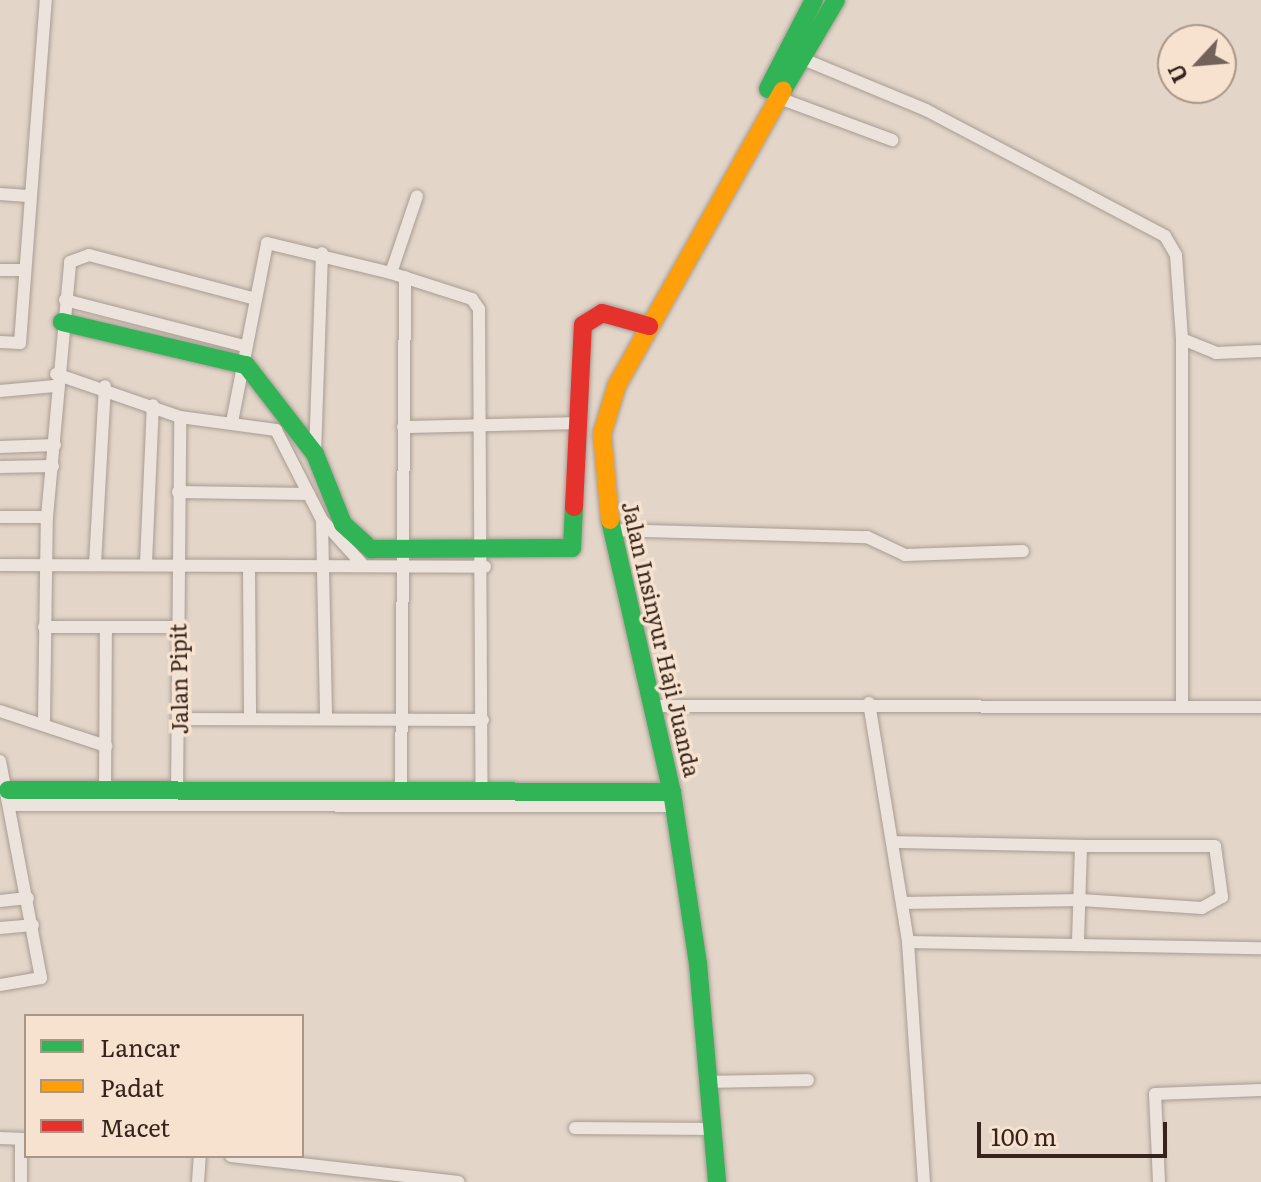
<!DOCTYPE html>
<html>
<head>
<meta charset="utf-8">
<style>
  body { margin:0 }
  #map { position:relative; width:1261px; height:1182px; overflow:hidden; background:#e3d6c9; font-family:Literata,serif }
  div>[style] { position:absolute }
  .roads { filter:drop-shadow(0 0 2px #a89c93) drop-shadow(0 0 2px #a89c93) }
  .street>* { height:12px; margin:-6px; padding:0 6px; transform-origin:6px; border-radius:6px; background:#ebe3dc }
  .fast>* { height:18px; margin:-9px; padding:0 9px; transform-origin:9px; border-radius:9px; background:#30b455 }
  .slow>* { height:18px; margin:-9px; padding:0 9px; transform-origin:9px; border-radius:9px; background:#ff9f0a }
  .jam>* { height:18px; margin:-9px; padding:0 9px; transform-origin:9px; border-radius:9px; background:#e5322d }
  span { translate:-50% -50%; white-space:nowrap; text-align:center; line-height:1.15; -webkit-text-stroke:7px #f6e2ce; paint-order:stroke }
  .street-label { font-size:22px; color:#36231c }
  .legend { position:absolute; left:24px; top:1014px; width:280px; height:144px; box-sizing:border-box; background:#f6e2ce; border:2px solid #a99687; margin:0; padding:10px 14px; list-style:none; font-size:24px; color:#36231c }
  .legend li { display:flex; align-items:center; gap:16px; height:40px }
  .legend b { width:40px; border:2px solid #a99687 }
  .north { position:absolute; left:1157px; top:24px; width:80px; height:80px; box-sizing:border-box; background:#f6e2ce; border:2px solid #a99687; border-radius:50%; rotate:244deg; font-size:22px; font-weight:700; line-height:32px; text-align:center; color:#36231c }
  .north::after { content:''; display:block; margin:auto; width:28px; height:36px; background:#736259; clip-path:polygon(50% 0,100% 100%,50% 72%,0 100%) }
  .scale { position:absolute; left:977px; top:1122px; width:190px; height:36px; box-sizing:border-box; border:4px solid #36231c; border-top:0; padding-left:10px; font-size:24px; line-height:28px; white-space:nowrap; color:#36231c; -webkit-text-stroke:6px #f6e2ce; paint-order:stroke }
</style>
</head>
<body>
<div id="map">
  <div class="roads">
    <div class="street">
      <div style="left:803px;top:59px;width:133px;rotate:22.5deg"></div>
      <div style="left:926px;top:110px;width:270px;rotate:27.8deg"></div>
      <div style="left:1165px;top:236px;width:22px;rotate:60deg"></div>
      <div style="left:1176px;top:255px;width:84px;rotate:85.9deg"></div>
      <div style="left:1182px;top:339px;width:37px;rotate:22deg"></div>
      <div style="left:1216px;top:353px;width:45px;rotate:-2.5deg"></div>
      <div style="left:779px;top:98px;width:121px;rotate:20.4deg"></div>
      <div style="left:0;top:194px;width:31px;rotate:4deg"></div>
      <div style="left:0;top:270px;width:24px"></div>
      <div style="left:391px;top:273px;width:81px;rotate:-71.3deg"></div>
      <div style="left:65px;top:300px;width:185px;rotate:14.4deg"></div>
      <div style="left:0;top:342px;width:20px;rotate:3deg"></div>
      <div style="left:20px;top:343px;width:344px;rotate:-85.7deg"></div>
      <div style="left:56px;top:374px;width:131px;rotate:19.1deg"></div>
      <div style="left:180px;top:417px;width:97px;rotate:7.7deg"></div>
      <div style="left:276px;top:430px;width:101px;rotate:62.9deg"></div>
      <div style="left:322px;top:520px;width:59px;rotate:47.7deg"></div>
      <div style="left:0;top:391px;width:55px;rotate:-5.2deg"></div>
      <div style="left:232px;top:422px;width:182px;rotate:-78.9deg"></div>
      <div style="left:267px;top:243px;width:128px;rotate:13.6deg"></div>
      <div style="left:391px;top:273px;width:85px;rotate:17.8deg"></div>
      <div style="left:472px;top:299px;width:12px;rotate:55deg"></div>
      <div style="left:479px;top:309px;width:497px;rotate:89.7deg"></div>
      <div style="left:403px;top:427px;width:172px;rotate:-1.3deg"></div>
      <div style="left:0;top:447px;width:55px;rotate:-2.1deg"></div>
      <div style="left:315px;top:454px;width:201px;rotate:-88deg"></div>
      <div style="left:0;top:467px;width:53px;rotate:-1.1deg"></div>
      <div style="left:178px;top:492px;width:131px;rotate:0.9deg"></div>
      <div style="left:0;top:517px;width:47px"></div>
      <div style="left:322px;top:522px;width:197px;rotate:88.8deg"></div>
      <div style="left:611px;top:530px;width:256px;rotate:1.6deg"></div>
      <div style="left:867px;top:537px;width:42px;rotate:25.3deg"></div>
      <div style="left:905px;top:555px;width:118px;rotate:-1.9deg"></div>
      <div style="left:146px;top:563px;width:158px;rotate:-87.5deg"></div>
      <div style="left:95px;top:564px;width:178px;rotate:-86.8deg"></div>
      <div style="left:0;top:565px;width:485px;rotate:0.2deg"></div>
      <div style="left:249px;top:566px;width:152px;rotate:89.6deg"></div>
      <div style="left:44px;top:627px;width:133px"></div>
      <div style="left:869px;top:703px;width:242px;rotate:80.7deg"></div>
      <div style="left:908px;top:942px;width:241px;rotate:86.2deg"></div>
      <div style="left:1182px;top:705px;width:366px;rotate:-90deg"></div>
      <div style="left:656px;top:706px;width:605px;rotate:0.09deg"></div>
      <div style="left:0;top:711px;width:112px;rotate:18.3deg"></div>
      <div style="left:180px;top:719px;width:303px;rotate:0.2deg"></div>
      <div style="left:44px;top:720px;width:203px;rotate:-89.2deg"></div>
      <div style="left:47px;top:517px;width:256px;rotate:-84.8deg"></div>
      <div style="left:70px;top:262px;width:20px;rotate:-20deg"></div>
      <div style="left:89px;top:255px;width:169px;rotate:14.8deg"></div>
      <div style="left:0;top:761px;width:221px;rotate:79.3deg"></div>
      <div style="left:41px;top:978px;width:42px;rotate:170.3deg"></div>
      <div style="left:105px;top:797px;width:169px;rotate:-89.7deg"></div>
      <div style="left:177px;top:797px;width:380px;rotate:-89.5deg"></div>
      <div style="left:401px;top:798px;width:521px;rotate:-89.56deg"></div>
      <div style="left:10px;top:805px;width:664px;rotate:0.09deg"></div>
      <div style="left:894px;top:842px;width:187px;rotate:1.2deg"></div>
      <div style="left:1081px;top:846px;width:95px;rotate:91.8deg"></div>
      <div style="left:0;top:901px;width:28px;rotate:-6deg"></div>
      <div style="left:902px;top:903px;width:179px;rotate:-1deg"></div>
      <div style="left:1081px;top:900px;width:121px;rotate:3.8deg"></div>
      <div style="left:1202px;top:908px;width:23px;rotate:-29deg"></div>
      <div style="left:1222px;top:897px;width:51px;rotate:-97.8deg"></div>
      <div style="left:1215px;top:846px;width:134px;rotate:180deg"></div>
      <div style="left:0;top:928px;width:33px;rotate:-5deg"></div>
      <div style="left:908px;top:942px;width:353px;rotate:1deg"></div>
      <div style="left:708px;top:1082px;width:100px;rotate:-1.1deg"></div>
      <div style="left:575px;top:1128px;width:135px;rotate:0.4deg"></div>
      <div style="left:0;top:1138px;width:26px;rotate:2deg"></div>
      <div style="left:231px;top:1156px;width:229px;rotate:6.5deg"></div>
      <div style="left:21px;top:1182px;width:43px;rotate:-90deg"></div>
      <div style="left:198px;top:1182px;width:26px;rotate:-86deg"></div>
      <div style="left:1159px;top:1182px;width:88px;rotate:-92.6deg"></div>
      <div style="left:1155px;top:1094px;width:106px;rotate:-2.2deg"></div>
    </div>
    <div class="fast">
      <div style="left:768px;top:89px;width:100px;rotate:-62.7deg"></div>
      <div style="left:783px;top:90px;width:104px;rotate:-59.5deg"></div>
      <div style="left:62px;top:322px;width:189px;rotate:13.2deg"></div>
      <div style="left:246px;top:365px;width:113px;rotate:52.2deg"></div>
      <div style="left:315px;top:454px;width:75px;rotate:68.2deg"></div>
      <div style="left:343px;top:524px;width:38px;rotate:42deg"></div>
      <div style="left:371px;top:549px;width:201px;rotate:-0.3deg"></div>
      <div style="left:572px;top:548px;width:41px;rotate:-87.2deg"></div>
      <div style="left:610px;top:520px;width:279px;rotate:77.2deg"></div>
      <div style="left:672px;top:792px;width:174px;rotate:81.4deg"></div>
      <div style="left:698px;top:964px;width:219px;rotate:85deg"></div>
      <div style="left:8px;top:790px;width:664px;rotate:0.17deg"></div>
    </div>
    <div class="slow">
      <div style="left:610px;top:520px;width:86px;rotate:-95.3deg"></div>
      <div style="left:602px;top:434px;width:51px;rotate:-73deg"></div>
      <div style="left:617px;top:385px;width:338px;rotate:-60.6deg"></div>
    </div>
    <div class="jam">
      <div style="left:574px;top:507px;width:182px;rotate:-87.2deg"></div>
      <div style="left:583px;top:325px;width:22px;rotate:-32deg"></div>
      <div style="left:602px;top:313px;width:49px;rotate:15.5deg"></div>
    </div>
  </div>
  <div class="street-label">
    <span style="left:662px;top:639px;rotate:77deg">Jalan Insinyur Haji Juanda</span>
    <span style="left:178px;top:679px;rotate:-91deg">Jalan Pipit</span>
  </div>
  <ul class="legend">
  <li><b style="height:10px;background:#30b455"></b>Lancar</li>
  <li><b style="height:10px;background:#ff9f0a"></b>Padat</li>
  <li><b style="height:10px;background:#e5322d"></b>Macet</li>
  </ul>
  <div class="north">U</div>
  <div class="scale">100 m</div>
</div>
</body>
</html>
